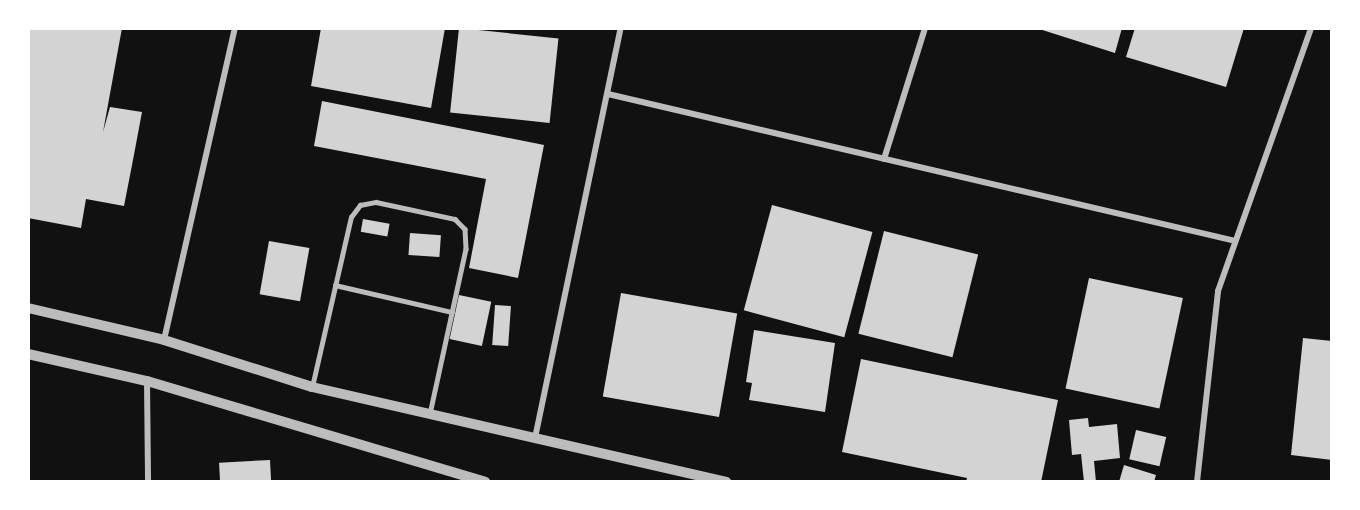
<!DOCTYPE html>
<html>
<head>
<meta charset="utf-8">
<style>
  body { margin:0 }
  #map { position:relative; width:1360px; height:510px; overflow:hidden; background:#111; font-family:Montserrat,sans-serif }
  div>[style] { position:absolute }
  .building>* { inset:0; background:#d3d3d3; transform-origin:0 0 }
  .service>* { height:4.5px; margin:-2.25px; padding:0 2.25px; transform-origin:2.25px; border-radius:2.25px; background:#bcbcbc }
  .minor>* { height:6px; margin:-3px; padding:0 3px; transform-origin:3px; border-radius:3px; background:#bcbcbc }
  .tertiary>* { height:10px; margin:-5px; padding:0 5px; transform-origin:5px; border-radius:5px; background:#bcbcbc }
  span { translate:-50% -50%; white-space:nowrap; text-align:center; line-height:1.15; -webkit-text-stroke:4.5px #fff; paint-order:stroke }
  .frame { position:absolute; inset:0; border:30px solid #fff; pointer-events:none }
</style>
</head>
<body>
<div id="map">
  <div class="building">
    <div style="clip-path:polygon(28px 28px,122px 28px,103px 132px,110px 107px,142px 112px,133px 160px,124px 206px,86px 199px,81px 228px,28px 218px)"></div>
    <div style="clip-path:polygon(321px 28px,445px 28px,431px 108px,311px 86px)"></div>
    <div style="left:459px;top:28px;width:100px;height:85px;rotate:6deg"></div>
    <div style="clip-path:polygon(1036px 28px,1122px 28px,1115px 53px)"></div>
    <div style="clip-path:polygon(1135px 28px,1244px 28px,1226px 87px,1126px 57px)"></div>
    <div style="clip-path:polygon(322px 101px,544px 145px,518px 278px,469px 268px,486px 179px,314px 146px)"></div>
    <div style="left:772px;top:205px;width:104px;height:109px;rotate:15deg"></div>
    <div style="left:363px;top:219px;width:27px;height:13px;rotate:10deg"></div>
    <div style="left:884px;top:231px;width:97px;height:106px;rotate:14deg"></div>
    <div style="left:410px;top:233px;width:31px;height:22px;rotate:4deg"></div>
    <div style="left:269px;top:241px;width:41px;height:54px;rotate:10deg"></div>
    <div style="left:1089px;top:278px;width:96px;height:113px;rotate:12deg"></div>
    <div style="left:621px;top:293px;width:118px;height:105px;rotate:10deg"></div>
    <div style="left:459px;top:295px;width:33px;height:45px;rotate:12deg"></div>
    <div style="left:495px;top:305px;width:16px;height:40px;rotate:4deg"></div>
    <div style="clip-path:polygon(754px 330px,835px 343px,825px 412px,749px 400px,752px 383px,746px 382px)"></div>
    <div style="clip-path:polygon(1303px 338px,1332px 341px,1332px 460px,1291px 455px)"></div>
    <div style="clip-path:polygon(861px 359px,1058px 400px,1041px 482px,966px 482px,967px 478px,842px 452px)"></div>
    <div style="clip-path:polygon(1088px 418px,1089px 427px,1117px 424px,1120px 458px,1094px 461px,1096px 482px,1084px 482px,1081px 454px,1072px 455px,1069px 420px)"></div>
    <div style="left:1136px;top:430px;width:31px;height:30px;rotate:13deg"></div>
    <div style="left:270px;top:460px;width:22px;height:51px;rotate:87deg"></div>
    <div style="clip-path:polygon(1124px 465px,1156px 475px,1154px 482px,1119px 482px)"></div>
  </div>
  <div class="service">
    <div style="left:335px;top:285px;width:120px;rotate:13deg"></div>
    <div style="left:312px;top:387px;width:174px;rotate:-77.1deg"></div>
    <div style="left:351px;top:217px;width:15px;rotate:-53deg"></div>
    <div style="left:360px;top:205px;width:16px;rotate:-11deg"></div>
    <div style="left:376px;top:202px;width:81px;rotate:12.1deg"></div>
    <div style="left:455px;top:219px;width:14px;rotate:45deg"></div>
    <div style="left:465px;top:229px;width:20px;rotate:87deg"></div>
    <div style="left:466px;top:249px;width:169px;rotate:102.3deg"></div>
  </div>
  <div class="minor">
    <div style="left:608px;top:94px;width:644px;rotate:13.19deg"></div>
    <div style="left:884px;top:159px;width:137px;rotate:-72.6deg"></div>
    <div style="left:164px;top:340px;width:320px;rotate:-77.2deg"></div>
    <div style="left:147px;top:381px;width:101px;rotate:89.4deg"></div>
    <div style="left:535px;top:438px;width:419px;rotate:-78.2deg"></div>
    <div style="left:1197px;top:482px;width:192px;rotate:-83.7deg"></div>
    <div style="left:1218px;top:291px;width:279px;rotate:-70.5deg"></div>
  </div>
  <div class="tertiary">
    <div style="left:28px;top:308px;width:140px;rotate:13.2deg"></div>
    <div style="left:164px;top:340px;width:155px;rotate:17.6deg"></div>
    <div style="left:312px;top:387px;width:425px;rotate:12.9deg"></div>
    <div style="left:28px;top:354px;width:122px;rotate:12.8deg"></div>
    <div style="left:147px;top:381px;width:353px;rotate:16.6deg"></div>
  </div>
  <div class="frame"></div>
</div>
</body>
</html>
